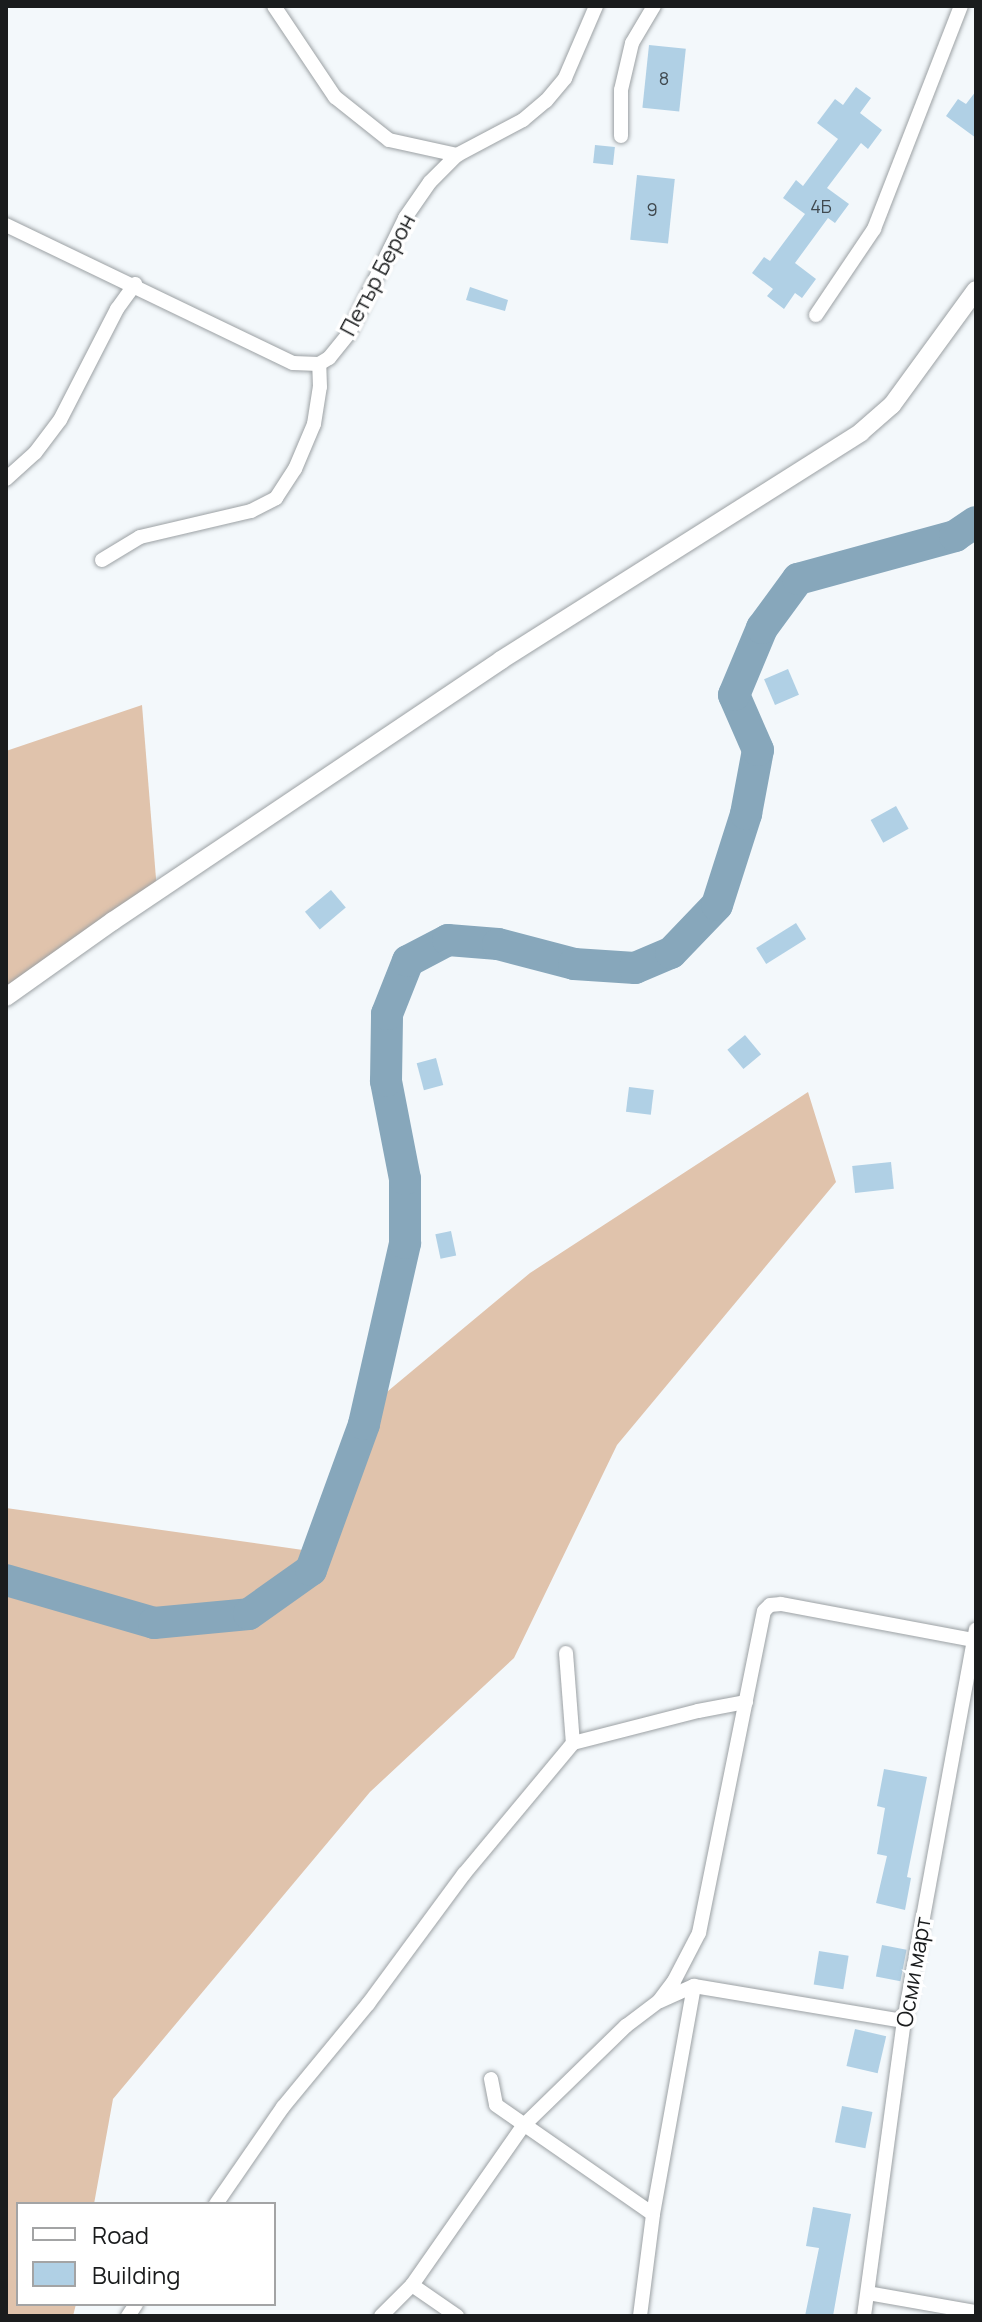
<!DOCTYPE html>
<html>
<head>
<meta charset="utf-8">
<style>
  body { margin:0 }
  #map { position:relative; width:982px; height:2322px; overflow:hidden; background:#f3f8fb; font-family:Manrope,sans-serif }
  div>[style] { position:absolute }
  .forest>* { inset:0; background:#e0c3ac }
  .river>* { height:32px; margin:-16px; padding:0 16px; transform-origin:16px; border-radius:16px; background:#87a7bb }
  .building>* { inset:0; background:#b0d0e5; transform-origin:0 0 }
  .roads { filter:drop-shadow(0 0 2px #9ca1a4) drop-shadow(0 0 2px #9ca1a4) }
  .minor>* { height:14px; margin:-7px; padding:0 7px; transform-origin:7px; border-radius:7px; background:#fff }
  .tertiary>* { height:18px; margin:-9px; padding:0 9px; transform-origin:9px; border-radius:9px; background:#fff }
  span { translate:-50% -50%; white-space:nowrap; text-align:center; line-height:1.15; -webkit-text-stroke:7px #fff; paint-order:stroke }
  .number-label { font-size:18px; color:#40494f }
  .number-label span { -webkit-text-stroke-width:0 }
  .street-label { font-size:22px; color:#1a1c1d }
  .frame { position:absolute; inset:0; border:8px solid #1a1c1d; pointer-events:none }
  .legend { position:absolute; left:16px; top:2202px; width:260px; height:104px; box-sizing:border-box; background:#fff; border:2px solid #a3a4a5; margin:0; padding:10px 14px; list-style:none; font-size:24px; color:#1a1c1d }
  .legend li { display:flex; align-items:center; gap:16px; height:40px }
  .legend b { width:40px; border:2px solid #a3a4a5 }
</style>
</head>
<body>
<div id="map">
  <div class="forest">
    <div style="clip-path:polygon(142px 705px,157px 891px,6px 998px,6px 751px)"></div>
    <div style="clip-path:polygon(808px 1092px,836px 1182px,617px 1445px,514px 1658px,370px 1792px,113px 2099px,94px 2204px,18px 2204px,18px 2304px,76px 2304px,73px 2316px,6px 2316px,6px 1508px,317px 1552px,382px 1396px,530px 1273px)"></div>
  </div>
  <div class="river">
    <div style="left:6px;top:1580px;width:154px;rotate:16.2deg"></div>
    <div style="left:154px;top:1623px;width:95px;rotate:-5.4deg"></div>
    <div style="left:249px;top:1614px;width:76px;rotate:-35.4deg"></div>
    <div style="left:311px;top:1570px;width:155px;rotate:-70deg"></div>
    <div style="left:364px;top:1424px;width:186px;rotate:-77.2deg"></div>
    <div style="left:405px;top:1243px;width:64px;rotate:-90deg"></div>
    <div style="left:405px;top:1179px;width:100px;rotate:-101deg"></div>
    <div style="left:386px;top:1081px;width:67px;rotate:-89.1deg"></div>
    <div style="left:387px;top:1014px;width:57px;rotate:-68.4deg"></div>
    <div style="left:408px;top:961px;width:45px;rotate:-27.7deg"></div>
    <div style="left:448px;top:940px;width:50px;rotate:4.6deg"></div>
    <div style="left:498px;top:944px;width:79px;rotate:14.7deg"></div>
    <div style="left:574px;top:964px;width:61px;rotate:3.8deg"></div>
    <div style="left:635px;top:968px;width:39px;rotate:-23deg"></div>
    <div style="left:671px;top:953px;width:66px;rotate:-46.2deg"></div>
    <div style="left:717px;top:905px;width:96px;rotate:-72.3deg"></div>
    <div style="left:746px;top:814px;width:65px;rotate:-79.4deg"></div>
    <div style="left:758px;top:750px;width:60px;rotate:-113.6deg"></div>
    <div style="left:734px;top:695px;width:73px;rotate:-67.3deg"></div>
    <div style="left:762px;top:628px;width:61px;rotate:-53.7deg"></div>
    <div style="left:798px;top:579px;width:163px;rotate:-15.3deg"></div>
    <div style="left:955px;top:536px;width:25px;rotate:-34deg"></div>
  </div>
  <div class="building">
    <div style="left:649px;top:45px;width:37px;height:63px;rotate:6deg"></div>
    <div style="clip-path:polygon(856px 87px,871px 98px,860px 113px,882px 130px,868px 149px,861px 143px,827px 188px,849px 204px,835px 223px,828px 218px,795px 263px,816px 279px,802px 298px,795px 293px,784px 309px,767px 296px,773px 289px,752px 273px,764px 257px,770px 261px,805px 214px,783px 198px,796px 180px,803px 186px,838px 139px,817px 123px,835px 99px,843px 105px)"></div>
    <div style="clip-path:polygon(976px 91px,976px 138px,946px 116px,958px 99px,966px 104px)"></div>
    <div style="left:595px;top:145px;width:20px;height:18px;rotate:6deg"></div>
    <div style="left:637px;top:175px;width:38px;height:65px;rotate:6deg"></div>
    <div style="clip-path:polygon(470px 287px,508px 300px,505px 311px,466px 300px)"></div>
    <div style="left:788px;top:669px;width:28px;height:26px;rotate:67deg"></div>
    <div style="left:896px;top:806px;width:26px;height:29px;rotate:61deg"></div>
    <div style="left:331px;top:890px;width:23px;height:34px;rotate:50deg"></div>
    <div style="left:796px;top:923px;width:19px;height:47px;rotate:58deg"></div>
    <div style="left:745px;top:1035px;width:25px;height:23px;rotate:50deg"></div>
    <div style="left:436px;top:1058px;width:28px;height:20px;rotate:75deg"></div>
    <div style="left:629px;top:1087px;width:25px;height:25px;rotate:7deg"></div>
    <div style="left:891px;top:1162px;width:27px;height:39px;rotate:84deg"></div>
    <div style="left:451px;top:1231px;width:25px;height:16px;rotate:78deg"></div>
    <div style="clip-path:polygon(884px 1769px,927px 1777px,907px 1877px,911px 1878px,905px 1910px,876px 1903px,887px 1856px,877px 1854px,885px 1808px,877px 1806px)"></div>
    <div style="left:882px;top:1945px;width:25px;height:32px;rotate:11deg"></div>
    <div style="left:819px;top:1951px;width:30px;height:34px;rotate:9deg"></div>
    <div style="left:855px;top:2029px;width:32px;height:38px;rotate:13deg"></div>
    <div style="left:842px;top:2106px;width:31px;height:37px;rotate:11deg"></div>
    <div style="clip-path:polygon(813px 2207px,851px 2214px,833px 2316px,805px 2316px,819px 2248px,806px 2246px)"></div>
  </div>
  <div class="roads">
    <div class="minor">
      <div style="left:274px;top:6px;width:110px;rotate:56.2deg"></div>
      <div style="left:335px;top:97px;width:69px;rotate:38.5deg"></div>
      <div style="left:389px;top:140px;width:70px;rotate:12.4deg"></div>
      <div style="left:621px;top:136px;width:46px;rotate:-90deg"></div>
      <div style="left:621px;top:90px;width:48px;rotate:-76.8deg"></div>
      <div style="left:632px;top:43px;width:43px;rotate:-59.3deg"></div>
      <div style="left:6px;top:225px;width:318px;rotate:25.7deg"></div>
      <div style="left:293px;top:363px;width:26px;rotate:2deg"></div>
      <div style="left:319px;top:364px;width:12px;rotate:-31deg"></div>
      <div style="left:329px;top:358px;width:32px;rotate:-51deg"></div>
      <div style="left:349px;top:333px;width:128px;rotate:-64deg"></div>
      <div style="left:405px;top:218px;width:44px;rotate:-55.2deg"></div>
      <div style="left:430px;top:182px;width:38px;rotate:-45deg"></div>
      <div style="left:457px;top:155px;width:75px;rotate:-27.9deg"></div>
      <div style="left:523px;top:120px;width:30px;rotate:-40deg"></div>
      <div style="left:546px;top:101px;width:30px;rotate:-50deg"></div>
      <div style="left:565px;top:78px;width:78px;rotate:-66.7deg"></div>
      <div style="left:816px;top:315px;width:104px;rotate:-56deg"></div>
      <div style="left:874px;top:229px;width:239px;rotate:-68.7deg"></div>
      <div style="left:6px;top:479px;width:39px;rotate:-42deg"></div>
      <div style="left:35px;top:453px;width:41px;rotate:-52.9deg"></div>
      <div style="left:60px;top:420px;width:125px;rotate:-62.8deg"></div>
      <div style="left:117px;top:309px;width:31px;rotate:-54deg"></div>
      <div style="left:102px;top:560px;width:44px;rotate:-31.2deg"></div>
      <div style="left:140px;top:537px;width:114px;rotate:-13.2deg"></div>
      <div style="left:251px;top:511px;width:28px;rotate:-27deg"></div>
      <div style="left:276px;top:498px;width:35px;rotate:-57deg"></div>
      <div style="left:295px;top:469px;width:49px;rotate:-67.1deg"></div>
      <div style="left:314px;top:424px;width:37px;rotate:-81deg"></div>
      <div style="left:320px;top:387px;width:23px;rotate:-92deg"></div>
      <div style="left:566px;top:1653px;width:90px;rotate:85.6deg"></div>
      <div style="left:660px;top:2001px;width:37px;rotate:-24deg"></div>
      <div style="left:694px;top:1986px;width:213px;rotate:9.5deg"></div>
      <div style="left:491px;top:2079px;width:26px;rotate:79deg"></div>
      <div style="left:496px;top:2105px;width:191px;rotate:34.8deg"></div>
      <div style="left:216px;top:2204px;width:118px;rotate:-55.4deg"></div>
      <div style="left:283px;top:2107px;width:134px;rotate:-50.5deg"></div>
      <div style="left:368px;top:2004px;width:162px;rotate:-53.6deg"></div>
      <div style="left:464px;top:1874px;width:170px;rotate:-50.2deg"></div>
      <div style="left:573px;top:1743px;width:129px;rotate:-14.4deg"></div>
      <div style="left:698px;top:1711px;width:49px;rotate:-10.6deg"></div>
      <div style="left:412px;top:2285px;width:55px;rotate:34.6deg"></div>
      <div style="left:868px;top:2293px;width:110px;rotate:10deg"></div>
      <div style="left:128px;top:2316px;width:14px;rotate:-56deg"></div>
      <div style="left:381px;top:2316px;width:44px;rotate:-45deg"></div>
      <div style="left:412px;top:2285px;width:194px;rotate:-55.1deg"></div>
      <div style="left:523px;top:2126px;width:144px;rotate:-44.2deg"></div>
      <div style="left:626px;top:2026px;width:41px;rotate:-37.1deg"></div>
      <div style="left:659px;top:2001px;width:25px;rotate:-53deg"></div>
      <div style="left:674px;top:1981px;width:54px;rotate:-62.5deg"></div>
      <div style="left:699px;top:1933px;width:328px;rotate:-78.6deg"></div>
      <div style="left:764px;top:1611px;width:8px;rotate:-45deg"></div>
      <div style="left:770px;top:1605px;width:11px;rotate:-5deg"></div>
      <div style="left:781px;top:1604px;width:196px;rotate:10.6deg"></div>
      <div style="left:640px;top:2316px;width:103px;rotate:-82.7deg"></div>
      <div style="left:653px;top:2214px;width:232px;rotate:-79.8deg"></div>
      <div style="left:864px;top:2316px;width:298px;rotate:-82.3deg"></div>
      <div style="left:904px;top:2021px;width:398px;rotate:-79.6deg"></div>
    </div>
    <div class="tertiary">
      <div style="left:6px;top:997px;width:131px;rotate:-35.4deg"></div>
      <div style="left:113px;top:921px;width:468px;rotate:-33.9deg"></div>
      <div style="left:501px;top:660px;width:426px;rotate:-32.3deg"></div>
      <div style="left:861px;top:432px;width:41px;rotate:-41.1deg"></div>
      <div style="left:892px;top:405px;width:142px;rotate:-53.9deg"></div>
    </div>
  </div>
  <div class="number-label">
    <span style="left:664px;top:78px">8</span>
    <span style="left:821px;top:206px">4Б</span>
    <span style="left:652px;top:209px">9</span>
  </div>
  <div class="street-label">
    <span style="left:378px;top:275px;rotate:-62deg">Петър Берон</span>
    <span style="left:914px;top:1972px;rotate:-80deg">Осми март</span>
  </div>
  <div class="frame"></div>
  <ul class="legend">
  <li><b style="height:10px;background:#fff"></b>Road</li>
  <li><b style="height:22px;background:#b0d0e5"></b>Building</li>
  </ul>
</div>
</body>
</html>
